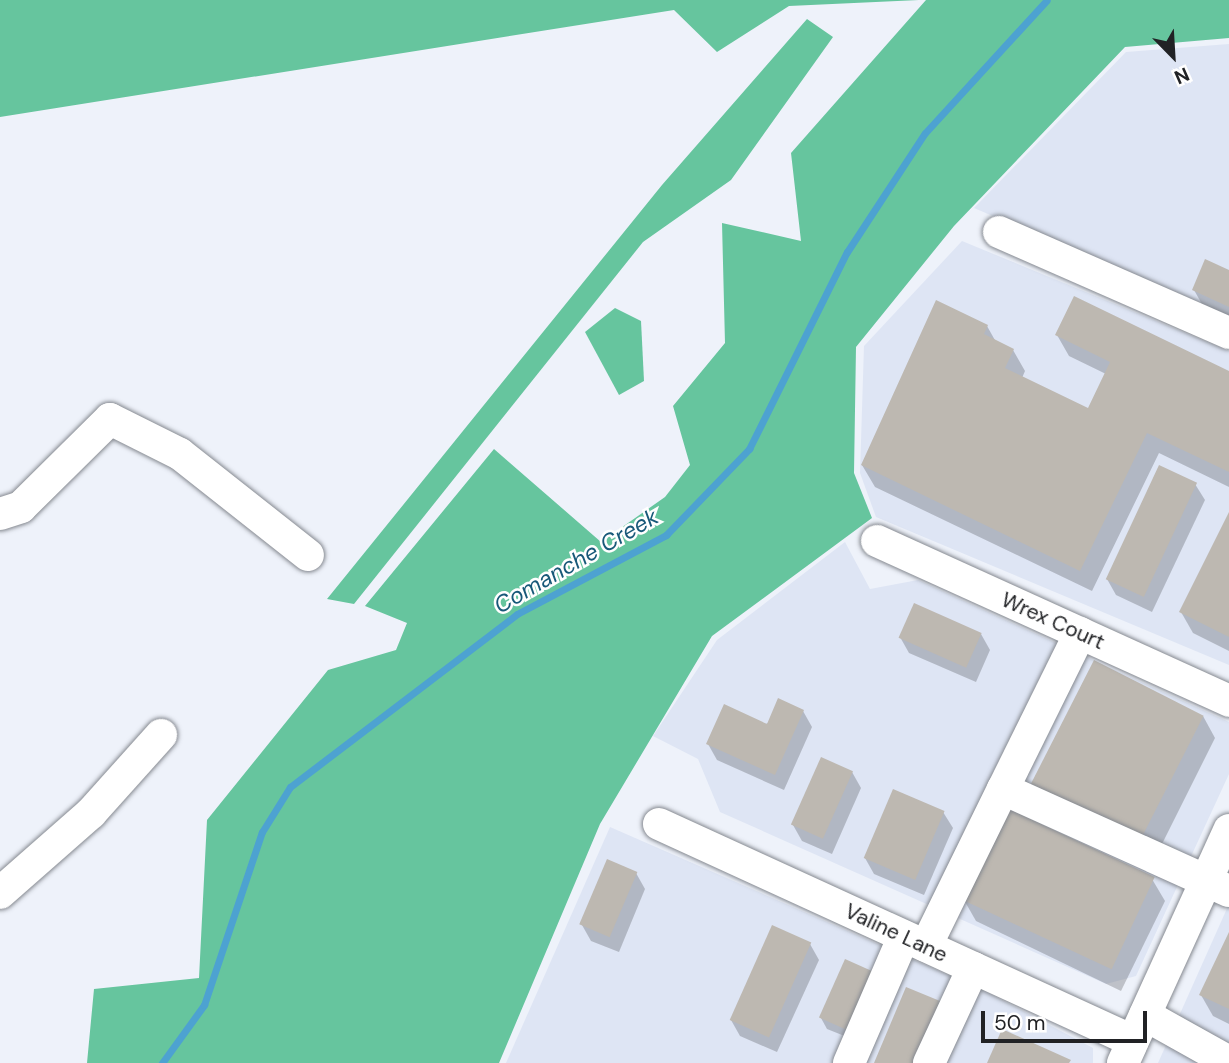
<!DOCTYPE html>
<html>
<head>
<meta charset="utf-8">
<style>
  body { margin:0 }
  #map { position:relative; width:1229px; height:1063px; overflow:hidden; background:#eef2fa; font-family:"DM Sans",sans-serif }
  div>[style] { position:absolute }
  .built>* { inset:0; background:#dee5f4 }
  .forest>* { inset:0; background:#66c59e }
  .shadow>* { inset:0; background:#0003 }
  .stream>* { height:7px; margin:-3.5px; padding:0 3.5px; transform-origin:3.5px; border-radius:3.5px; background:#4da2d1 }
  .building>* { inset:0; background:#bdb8b1; transform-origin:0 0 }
  .roads { filter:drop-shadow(0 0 2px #858990) drop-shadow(0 0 2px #858990) }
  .minor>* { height:32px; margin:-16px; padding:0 16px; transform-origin:16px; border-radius:16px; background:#fff }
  span { translate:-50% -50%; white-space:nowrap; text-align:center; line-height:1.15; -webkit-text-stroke:5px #fff; paint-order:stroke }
  .street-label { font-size:21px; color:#212225 }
  .water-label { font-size:23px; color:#185979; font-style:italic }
  .north { position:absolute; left:1138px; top:21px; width:70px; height:70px; -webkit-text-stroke:5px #fff; paint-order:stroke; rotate:156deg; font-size:19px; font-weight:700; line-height:28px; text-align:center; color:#212225 }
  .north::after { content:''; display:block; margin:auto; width:24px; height:32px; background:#212225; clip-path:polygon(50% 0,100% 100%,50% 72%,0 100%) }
  .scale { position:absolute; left:981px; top:1011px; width:166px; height:32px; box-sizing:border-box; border:4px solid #212225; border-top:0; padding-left:9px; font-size:21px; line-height:24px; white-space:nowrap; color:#212225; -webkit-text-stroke:5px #fff; paint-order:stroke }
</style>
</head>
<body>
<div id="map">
  <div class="built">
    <div style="clip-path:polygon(1229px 44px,1229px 317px,974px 208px,1126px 52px)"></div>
    <div style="clip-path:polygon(962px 241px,1229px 351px,1229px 665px,876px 517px,860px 473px,864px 346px)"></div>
    <div style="clip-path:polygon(845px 542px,870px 589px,918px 580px,1229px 722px,1229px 774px,1136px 976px,1106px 984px,720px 812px,698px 759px,653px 736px,717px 640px)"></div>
    <div style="clip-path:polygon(610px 827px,985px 991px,1093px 1048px,1093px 1063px,506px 1063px)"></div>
    <div style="clip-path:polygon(1229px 904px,1229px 1063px,1158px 1063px)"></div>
  </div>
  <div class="forest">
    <div style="clip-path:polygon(0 0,919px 0,789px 6px,717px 52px,674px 10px,0 117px)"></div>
    <div style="clip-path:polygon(926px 0,1229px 0,1229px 38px,1125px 47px,954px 226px,856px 347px,854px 473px,872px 518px,712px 636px,600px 824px,499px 1063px,87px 1063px,94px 989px,199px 978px,207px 820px,328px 670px,396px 650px,407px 623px,365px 606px,494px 449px,601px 542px,665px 497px,690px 465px,673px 406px,725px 343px,722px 223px,801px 241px,791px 153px)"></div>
    <div style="clip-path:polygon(807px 19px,833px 37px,731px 180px,643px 242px,354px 604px,327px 599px,662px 185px)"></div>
    <div style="clip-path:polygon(615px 308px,641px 321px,644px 381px,619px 395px,585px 332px)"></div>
  </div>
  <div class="shadow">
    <div style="clip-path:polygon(1229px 272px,1229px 318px,1203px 306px,1194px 290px)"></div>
    <div style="clip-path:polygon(987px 326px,996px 342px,1013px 350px,1025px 371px,1022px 378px,1089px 410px,1106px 374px,1069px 356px,1057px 335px,1229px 373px,1229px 487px,1159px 453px,1092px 591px,875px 487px,862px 465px)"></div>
    <div style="clip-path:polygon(1195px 484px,1205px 500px,1152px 612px,1116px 595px,1107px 579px)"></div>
    <div style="clip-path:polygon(1229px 515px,1229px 651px,1193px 633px,1181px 612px)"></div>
    <div style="clip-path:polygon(981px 634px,990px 650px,976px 682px,909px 653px,900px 637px)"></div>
    <div style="clip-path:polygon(803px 711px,812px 727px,784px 790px,717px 760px,708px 744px)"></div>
    <div style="clip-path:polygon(1203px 716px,1215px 738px,1152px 864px,1044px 810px)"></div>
    <div style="clip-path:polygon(852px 772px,861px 788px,832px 854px,802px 841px,793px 825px)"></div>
    <div style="clip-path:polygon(943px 812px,953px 828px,924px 895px,874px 874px,865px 858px)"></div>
    <div style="clip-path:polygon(636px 873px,645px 889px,619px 952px,591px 941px,582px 925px)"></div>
    <div style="clip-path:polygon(1152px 879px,1165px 901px,1121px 991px,976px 921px,964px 900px)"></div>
    <div style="clip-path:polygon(1229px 936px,1229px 1024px,1213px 1016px,1201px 995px)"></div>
    <div style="clip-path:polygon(810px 944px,819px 960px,777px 1052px,740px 1036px,731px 1020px)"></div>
    <div style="clip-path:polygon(871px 972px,852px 1039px,827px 1029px,821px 1018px)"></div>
  </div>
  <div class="stream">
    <div style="left:162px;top:1063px;width:72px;rotate:-54.1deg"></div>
    <div style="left:204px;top:1005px;width:182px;rotate:-71.5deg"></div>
    <div style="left:262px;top:832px;width:53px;rotate:-58.1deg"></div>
    <div style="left:290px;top:787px;width:285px;rotate:-37.3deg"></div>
    <div style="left:517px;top:614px;width:169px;rotate:-27.9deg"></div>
    <div style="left:666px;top:535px;width:120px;rotate:-46deg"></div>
    <div style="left:749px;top:449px;width:220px;rotate:-63.6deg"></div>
    <div style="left:847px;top:252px;width:142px;rotate:-56.8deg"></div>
    <div style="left:925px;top:133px;width:180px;rotate:-47.5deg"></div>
  </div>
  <div class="building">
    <div style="clip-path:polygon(1205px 259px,1229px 270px,1229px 307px,1192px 290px)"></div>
    <div style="clip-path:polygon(1074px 296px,1229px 371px,1229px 472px,1147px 433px,1080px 571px,861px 465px,936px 300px,988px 325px,984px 334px,1014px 349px,1005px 368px,1088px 408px,1110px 362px,1055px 335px)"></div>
    <div style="left:1159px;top:465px;width:42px;height:126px;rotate:25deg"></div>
    <div style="clip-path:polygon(1229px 512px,1229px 637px,1179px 612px)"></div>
    <div style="left:914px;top:603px;width:74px;height:38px;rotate:24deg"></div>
    <div style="left:1094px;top:660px;width:123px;height:144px;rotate:27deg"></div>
    <div style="clip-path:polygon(778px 698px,804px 710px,775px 775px,706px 744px,724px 704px,767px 724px)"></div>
    <div style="left:821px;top:757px;width:35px;height:74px;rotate:24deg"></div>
    <div style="left:893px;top:789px;width:56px;height:75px;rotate:23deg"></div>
    <div style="left:1007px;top:808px;width:163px;height:102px;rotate:25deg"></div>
    <div style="left:607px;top:859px;width:33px;height:71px;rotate:23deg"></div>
    <div style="left:772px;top:925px;width:43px;height:104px;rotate:24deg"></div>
    <div style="clip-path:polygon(1229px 932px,1229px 1009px,1199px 995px)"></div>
    <div style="left:845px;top:959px;width:30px;height:64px;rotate:24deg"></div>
    <div style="clip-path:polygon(906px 987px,940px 1001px,915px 1063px,874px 1063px)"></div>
    <div style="clip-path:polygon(1002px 1029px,1071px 1060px,1069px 1063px,987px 1063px)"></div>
  </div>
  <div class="roads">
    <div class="minor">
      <div style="left:999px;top:232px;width:251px;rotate:23.7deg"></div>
      <div style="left:0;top:514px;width:22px;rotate:-18deg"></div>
      <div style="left:21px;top:507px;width:125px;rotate:-44.7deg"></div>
      <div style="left:110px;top:419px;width:78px;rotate:26.6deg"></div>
      <div style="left:180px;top:454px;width:163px;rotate:38.3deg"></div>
      <div style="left:877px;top:541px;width:387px;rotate:24.4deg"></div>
      <div style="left:1003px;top:789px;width:174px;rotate:-63.7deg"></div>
      <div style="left:659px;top:824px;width:521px;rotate:24.6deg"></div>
      <div style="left:0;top:893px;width:121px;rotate:-41.3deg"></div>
      <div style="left:91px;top:813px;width:105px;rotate:-48.1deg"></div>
      <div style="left:926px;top:946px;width:175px;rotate:-63.9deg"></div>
      <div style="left:1003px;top:789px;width:248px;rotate:24.3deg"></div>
      <div style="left:1145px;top:1015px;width:96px;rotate:29.2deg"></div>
      <div style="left:849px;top:1063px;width:138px;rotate:-66.6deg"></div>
      <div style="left:929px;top:1063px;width:105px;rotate:-65.1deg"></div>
      <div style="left:1123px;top:1063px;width:256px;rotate:-65.5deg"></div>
    </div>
  </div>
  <div class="street-label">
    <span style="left:1053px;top:621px;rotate:24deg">Wrex Court</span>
    <span style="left:896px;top:933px;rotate:25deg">Valine Lane</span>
  </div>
  <div class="water-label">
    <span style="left:576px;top:561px;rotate:-30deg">Comanche Creek</span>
  </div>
  <div class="north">N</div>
  <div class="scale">50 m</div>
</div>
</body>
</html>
